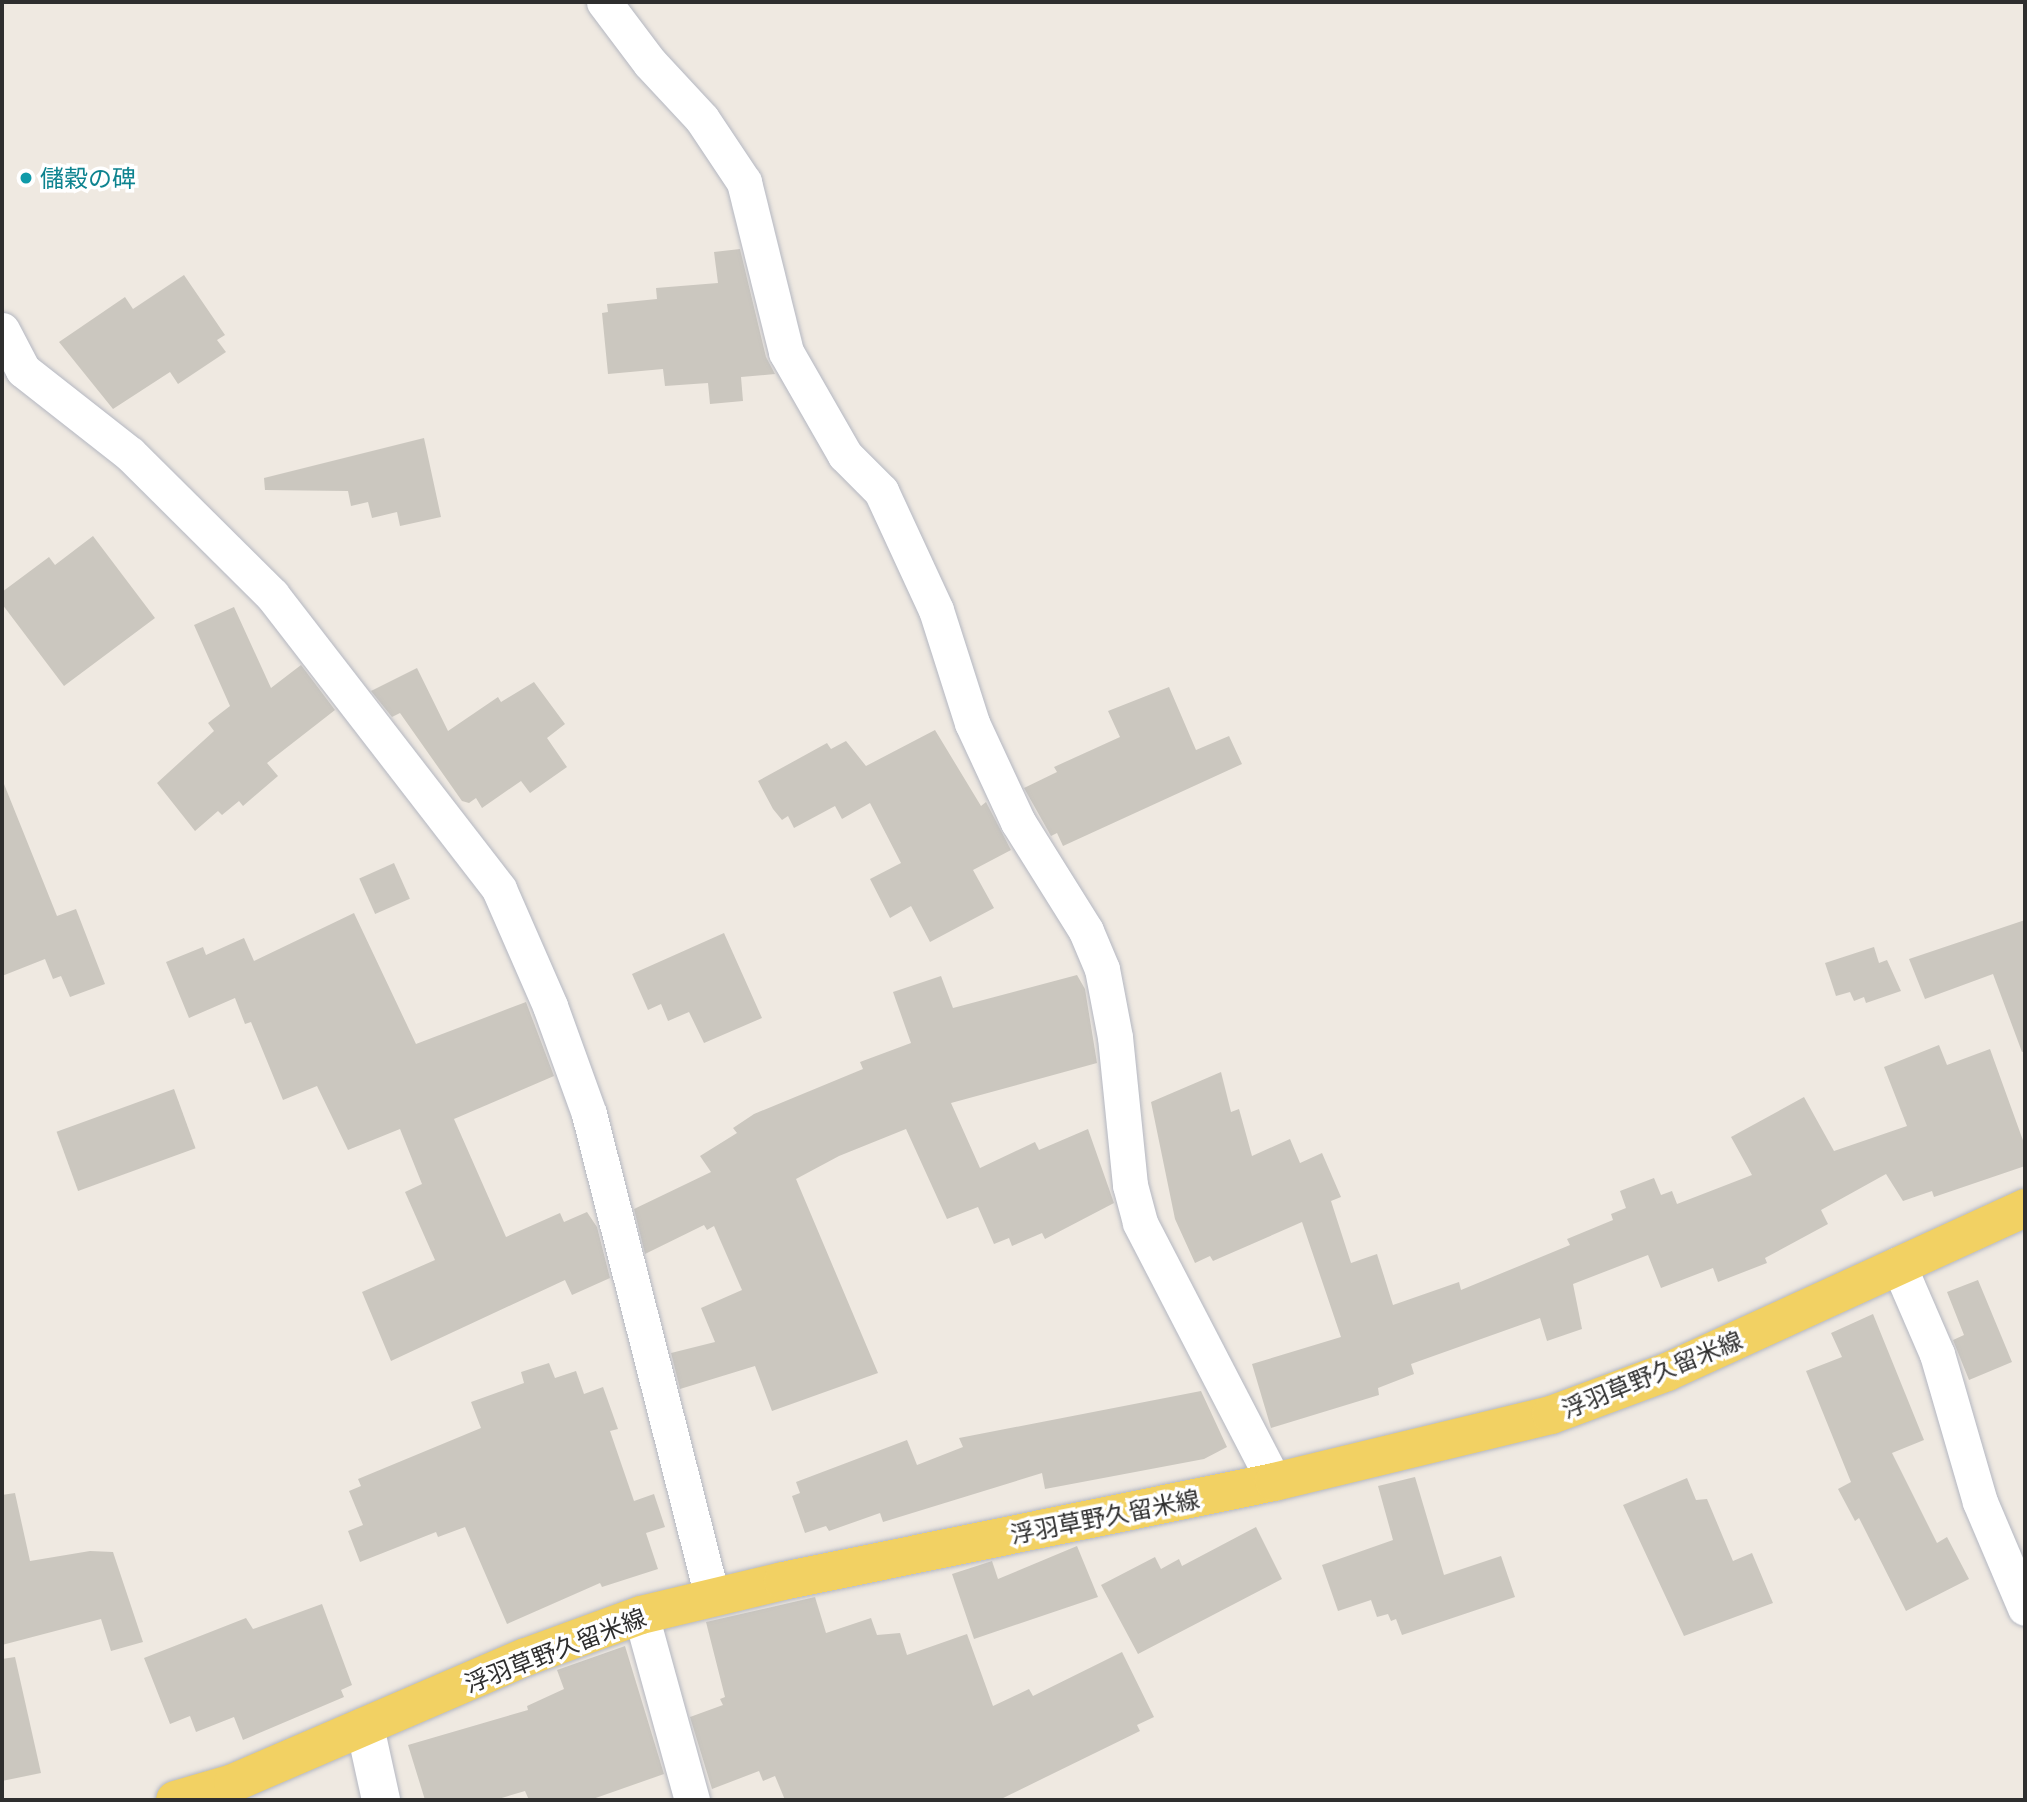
<!DOCTYPE html>
<html>
<head>
<meta charset="utf-8">
<style>
  body { margin:0 }
  #map { position:relative; width:2027px; height:1802px; overflow:hidden; background:#efe9e1; font-family:Commissioner,"Noto Sans JP",sans-serif }
  div>[style] { position:absolute }
  .building>* { inset:0; background:#cbc7bf; transform-origin:0 0 }
  .roads { filter:drop-shadow(0 0 2px #b4b7c1) drop-shadow(0 0 2px #b4b7c1) }
  .street>* { height:35px; margin:-17.5px; padding:0 17.5px; transform-origin:17.5px; border-radius:17.5px; background:#fff }
  .secondary>* { height:38px; margin:-19px; padding:0 19px; transform-origin:19px; border-radius:19px; background:#fff }
  .primary>* { height:38px; margin:-19px; padding:0 19px; transform-origin:19px; border-radius:19px; background:#f2d163 }
  .dots>* { width:19px; height:19px; translate:-50% -50%; box-sizing:border-box; border:4px solid #fff; border-radius:50% }
  span { translate:-50% -50%; white-space:nowrap; text-align:center; line-height:1.15; -webkit-text-stroke:7px #fff; paint-order:stroke }
  .culture-label { font-size:24px; color:#0d838f }
  .left { translate:0 -50%; text-align:left }
  .street-label { font-size:24px; color:#2e2e2e }
  .frame { position:absolute; inset:0; border:4px solid #2e2e2e; pointer-events:none }
</style>
</head>
<body>
<div id="map">
  <div class="building">
    <div style="clip-path:polygon(740px 249px,766px 357px,775px 374px,741px 377px,743px 401px,710px 404px,708px 383px,665px 386px,663px 369px,608px 374px,602px 313px,608px 312px,607px 304px,657px 299px,656px 288px,718px 283px,714px 252px)"></div>
    <div style="clip-path:polygon(184px 275px,225px 335px,217px 340px,226px 352px,178px 384px,170px 372px,113px 409px,59px 342px,125px 297px,133px 309px)"></div>
    <div style="clip-path:polygon(424px 438px,441px 517px,400px 526px,397px 512px,372px 518px,368px 502px,351px 506px,348px 491px,265px 490px,264px 478px)"></div>
    <div style="clip-path:polygon(93px 536px,155px 618px,64px 686px,2px 604px,2px 592px,49px 557px,55px 565px)"></div>
    <div style="clip-path:polygon(234px 607px,271px 688px,301px 665px,335px 710px,267px 763px,278px 776px,243px 806px,239px 801px,222px 815px,218px 811px,195px 831px,157px 783px,214px 731px,208px 723px,230px 706px,194px 625px)"></div>
    <div style="clip-path:polygon(417px 668px,448px 731px,498px 697px,501px 702px,534px 682px,565px 724px,547px 738px,567px 767px,530px 793px,521px 781px,482px 808px,476px 798px,469px 803px,462px 801px,400px 713px,392px 717px,371px 691px)"></div>
    <div style="clip-path:polygon(1169px 687px,1196px 750px,1229px 736px,1242px 764px,1063px 846px,1057px 833px,1051px 836px,1024px 788px,1057px 772px,1054px 767px,1120px 737px,1108px 711px)"></div>
    <div style="clip-path:polygon(935px 730px,981px 806px,986px 802px,1011px 850px,973px 870px,994px 908px,930px 942px,911px 906px,890px 918px,870px 879px,901px 863px,870px 803px,842px 819px,835px 806px,794px 828px,788px 816px,782px 820px,773px 809px,758px 781px,827px 743px,831px 749px,846px 741px,866px 766px)"></div>
    <div style="clip-path:polygon(2px 779px,57px 916px,76px 909px,105px 984px,70px 997px,61px 976px,53px 979px,45px 959px,2px 976px)"></div>
    <div style="left:394px;top:863px;width:39px;height:38px;rotate:66deg"></div>
    <div style="clip-path:polygon(354px 913px,416px 1044px,526px 1002px,554px 1076px,454px 1119px,506px 1237px,560px 1213px,564px 1222px,587px 1212px,597px 1227px,610px 1278px,572px 1295px,565px 1280px,391px 1361px,362px 1292px,435px 1260px,405px 1192px,422px 1184px,400px 1129px,348px 1150px,317px 1086px,283px 1100px,251px 1022px,245px 1024px,235px 998px,189px 1018px,166px 962px,203px 947px,206px 955px,244px 938px,254px 961px)"></div>
    <div style="clip-path:polygon(2025px 920px,2025px 1051px,2022px 1052px,1993px 974px,1925px 999px,1909px 959px)"></div>
    <div style="clip-path:polygon(724px 933px,762px 1018px,704px 1043px,689px 1012px,668px 1021px,661px 1004px,648px 1010px,632px 974px)"></div>
    <div style="clip-path:polygon(1874px 947px,1879px 963px,1887px 960px,1901px 991px,1866px 1003px,1864px 997px,1854px 1001px,1850px 992px,1836px 996px,1825px 963px)"></div>
    <div style="clip-path:polygon(1077px 975px,1085px 989px,1097px 1063px,951px 1103px,980px 1168px,1035px 1142px,1039px 1150px,1088px 1129px,1114px 1203px,1045px 1239px,1042px 1233px,1012px 1246px,1009px 1238px,994px 1244px,978px 1207px,947px 1219px,906px 1129px,839px 1156px,796px 1179px,878px 1373px,772px 1411px,755px 1366px,680px 1389px,671px 1353px,715px 1342px,701px 1308px,742px 1290px,714px 1226px,707px 1230px,704px 1225px,645px 1254px,634px 1209px,711px 1172px,700px 1156px,737px 1133px,733px 1128px,754px 1114px,863px 1069px,860px 1062px,911px 1043px,893px 992px,941px 976px,953px 1008px)"></div>
    <div style="clip-path:polygon(1939px 1045px,1947px 1065px,1990px 1049px,2025px 1146px,2025px 1166px,1934px 1197px,1932px 1191px,1903px 1201px,1886px 1174px,1821px 1210px,1828px 1224px,1765px 1258px,1767px 1263px,1718px 1282px,1713px 1268px,1661px 1288px,1648px 1255px,1573px 1284px,1582px 1329px,1547px 1341px,1540px 1318px,1411px 1364px,1414px 1374px,1378px 1388px,1379px 1395px,1271px 1428px,1252px 1364px,1341px 1337px,1302px 1222px,1213px 1261px,1210px 1256px,1195px 1263px,1175px 1219px,1151px 1102px,1221px 1072px,1231px 1112px,1239px 1109px,1252px 1156px,1290px 1139px,1300px 1163px,1322px 1153px,1341px 1197px,1331px 1201px,1351px 1263px,1377px 1254px,1393px 1305px,1459px 1282px,1461px 1290px,1570px 1245px,1567px 1239px,1613px 1220px,1611px 1214px,1626px 1208px,1620px 1191px,1654px 1178px,1661px 1195px,1672px 1191px,1677px 1204px,1752px 1175px,1731px 1137px,1804px 1097px,1834px 1151px,1907px 1126px,1884px 1067px)"></div>
    <div style="left:174px;top:1089px;width:63px;height:125px;rotate:70deg"></div>
    <div style="clip-path:polygon(1978px 1280px,2012px 1362px,1969px 1380px,1953px 1340px,1964px 1335px,1947px 1292px)"></div>
    <div style="clip-path:polygon(1873px 1314px,1924px 1440px,1892px 1453px,1937px 1543px,1947px 1537px,1969px 1579px,1906px 1611px,1859px 1518px,1855px 1521px,1838px 1489px,1851px 1482px,1806px 1371px,1842px 1357px,1831px 1333px)"></div>
    <div style="clip-path:polygon(549px 1363px,555px 1378px,576px 1371px,584px 1394px,603px 1387px,618px 1429px,610px 1431px,634px 1501px,654px 1494px,665px 1527px,646px 1533px,658px 1569px,602px 1587px,600px 1583px,507px 1624px,465px 1527px,438px 1537px,436px 1532px,360px 1562px,348px 1531px,363px 1525px,349px 1491px,361px 1486px,358px 1479px,481px 1428px,471px 1402px,524px 1383px,521px 1372px)"></div>
    <div style="clip-path:polygon(1201px 1391px,1227px 1447px,1204px 1459px,1045px 1489px,1042px 1473px,883px 1522px,880px 1513px,829px 1531px,826px 1526px,805px 1533px,792px 1496px,800px 1493px,796px 1482px,907px 1440px,917px 1465px,963px 1447px,959px 1438px)"></div>
    <div style="clip-path:polygon(1415px 1477px,1444px 1575px,1501px 1556px,1515px 1597px,1402px 1635px,1396px 1619px,1391px 1621px,1388px 1614px,1377px 1617px,1371px 1600px,1338px 1611px,1322px 1565px,1393px 1540px,1378px 1486px)"></div>
    <div style="clip-path:polygon(1687px 1478px,1696px 1500px,1707px 1499px,1733px 1561px,1752px 1553px,1773px 1603px,1684px 1636px,1623px 1505px)"></div>
    <div style="clip-path:polygon(15px 1493px,30px 1561px,90px 1551px,113px 1552px,143px 1642px,111px 1651px,101px 1619px,2px 1645px,2px 1495px)"></div>
    <div style="clip-path:polygon(1256px 1527px,1282px 1579px,1138px 1654px,1101px 1585px,1155px 1557px,1161px 1569px,1179px 1559px,1182px 1566px)"></div>
    <div style="clip-path:polygon(1077px 1546px,1098px 1597px,974px 1639px,952px 1574px,992px 1561px,998px 1579px)"></div>
    <div style="clip-path:polygon(815px 1597px,826px 1633px,871px 1618px,877px 1635px,900px 1633px,907px 1655px,967px 1634px,993px 1706px,1029px 1689px,1033px 1696px,1122px 1652px,1154px 1717px,1137px 1725px,1140px 1731px,999px 1800px,785px 1800px,775px 1776px,763px 1781px,759px 1771px,712px 1789px,690px 1717px,723px 1705px,720px 1699px,725px 1697px,706px 1622px)"></div>
    <div style="clip-path:polygon(322px 1604px,352px 1685px,341px 1690px,344px 1697px,243px 1740px,234px 1717px,196px 1732px,190px 1716px,170px 1724px,144px 1658px,246px 1618px,253px 1629px)"></div>
    <div style="clip-path:polygon(625px 1646px,664px 1774px,590px 1800px,529px 1800px,525px 1791px,495px 1800px,425px 1800px,408px 1745px,528px 1710px,527px 1706px,564px 1689px,557px 1670px)"></div>
    <div style="clip-path:polygon(15px 1657px,41px 1773px,2px 1781px,2px 1659px)"></div>
  </div>
  <div class="roads">
    <div class="street">
      <div style="left:604px;top:2px;width:76px;rotate:53deg"></div>
      <div style="left:650px;top:63px;width:76px;rotate:47.1deg"></div>
      <div style="left:702px;top:119px;width:76px;rotate:56.3deg"></div>
      <div style="left:744px;top:182px;width:175px;rotate:76.1deg"></div>
      <div style="left:786px;top:352px;width:119px;rotate:60.2deg"></div>
      <div style="left:845px;top:455px;width:51px;rotate:45deg"></div>
      <div style="left:881px;top:491px;width:131px;rotate:65.2deg"></div>
      <div style="left:936px;top:610px;width:119px;rotate:72.3deg"></div>
      <div style="left:972px;top:723px;width:109px;rotate:65.1deg"></div>
      <div style="left:1018px;top:822px;width:128px;rotate:58deg"></div>
      <div style="left:1086px;top:931px;width:41px;rotate:67.2deg"></div>
      <div style="left:1102px;top:969px;width:69px;rotate:79.2deg"></div>
      <div style="left:1115px;top:1037px;width:149px;rotate:84.2deg"></div>
      <div style="left:1130px;top:1185px;width:39px;rotate:75deg"></div>
      <div style="left:1140px;top:1223px;width:292px;rotate:62.6deg"></div>
      <div style="left:2px;top:330px;width:45px;rotate:62.3deg"></div>
      <div style="left:23px;top:370px;width:136px;rotate:38.1deg"></div>
      <div style="left:130px;top:454px;width:200px;rotate:44.8deg"></div>
      <div style="left:272px;top:595px;width:371px;rotate:52.3deg"></div>
      <div style="left:499px;top:889px;width:128px;rotate:66.4deg"></div>
      <div style="left:550px;top:1006px;width:115px;rotate:70.1deg"></div>
      <div style="left:589px;top:1114px;width:498px;rotate:75.7deg"></div>
      <div style="left:1898px;top:1264px;width:98px;rotate:66.6deg"></div>
      <div style="left:1937px;top:1354px;width:154px;rotate:73.8deg"></div>
      <div style="left:1980px;top:1502px;width:115px;rotate:67deg"></div>
      <div style="left:641px;top:1615px;width:192px;rotate:74.6deg"></div>
    </div>
    <div class="secondary">
      <div style="left:365px;top:1727px;width:75px;rotate:77.6deg"></div>
    </div>
    <div class="primary">
      <div style="left:175px;top:1800px;width:60px;rotate:-16.3deg"></div>
      <div style="left:233px;top:1783px;width:319px;rotate:-23.3deg"></div>
      <div style="left:526px;top:1657px;width:122px;rotate:-20.1deg"></div>
      <div style="left:641px;top:1615px;width:146px;rotate:-13.5deg"></div>
      <div style="left:783px;top:1581px;width:501px;rotate:-11.4deg"></div>
      <div style="left:1274px;top:1482px;width:285px;rotate:-13.6deg"></div>
      <div style="left:1551px;top:1415px;width:124px;rotate:-20.3deg"></div>
      <div style="left:1667px;top:1372px;width:394px;rotate:-24.6deg"></div>
    </div>
  </div>
  <div class="dots">
    <div style="left:26px;top:178px;background:#0f9aa8"></div>
  </div>
  <div class="culture-label">
    <span class="left" style="left:40px;top:178px">儲穀の碑</span>
  </div>
  <div class="street-label">
    <span style="left:1652px;top:1374px;rotate:-22deg">浮羽草野久留米線</span>
    <span style="left:1105px;top:1516px;rotate:-11deg">浮羽草野久留米線</span>
    <span style="left:555px;top:1650px;rotate:-21deg">浮羽草野久留米線</span>
  </div>
  <div class="frame"></div>
</div>
</body>
</html>
